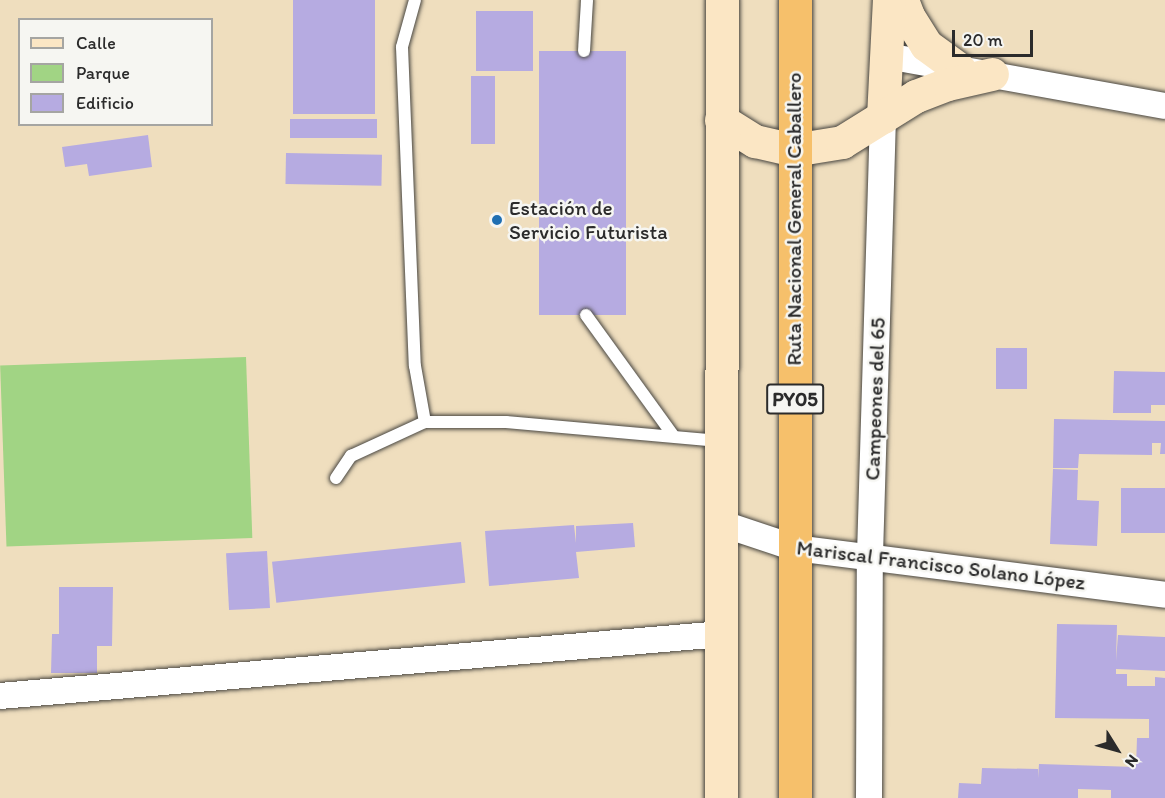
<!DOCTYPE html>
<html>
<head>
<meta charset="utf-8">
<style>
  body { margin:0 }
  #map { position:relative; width:1165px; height:798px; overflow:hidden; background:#efdebe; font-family:Itim,sans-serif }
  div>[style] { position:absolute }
  .green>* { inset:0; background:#a1d484; transform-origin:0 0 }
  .building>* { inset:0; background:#b6abe1; transform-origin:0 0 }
  .roads { filter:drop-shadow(0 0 2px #484641) drop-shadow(0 0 2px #484641) }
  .lane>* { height:12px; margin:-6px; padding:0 6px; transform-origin:6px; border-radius:6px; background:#fff }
  .street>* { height:26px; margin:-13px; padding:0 13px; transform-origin:13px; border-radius:13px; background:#fff }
  .secondary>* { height:33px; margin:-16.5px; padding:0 16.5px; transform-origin:16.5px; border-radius:16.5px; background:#fbe6c4 }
  .highway>* { height:33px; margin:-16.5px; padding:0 16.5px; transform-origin:16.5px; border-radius:16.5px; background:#f6c06b }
  .dots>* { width:16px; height:16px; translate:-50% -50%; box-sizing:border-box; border:3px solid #f6f6f2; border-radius:50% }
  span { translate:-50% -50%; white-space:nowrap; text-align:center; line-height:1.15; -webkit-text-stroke:5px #f6f6f2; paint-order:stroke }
  .shield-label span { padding:2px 4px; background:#f6f6f2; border:2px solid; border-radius:4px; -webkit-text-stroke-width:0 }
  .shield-label { font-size:20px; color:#2b2b2b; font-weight:700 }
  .poi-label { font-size:21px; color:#2b2b2b }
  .left { translate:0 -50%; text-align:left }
  .street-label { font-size:21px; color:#2b2b2b }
  .legend { position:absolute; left:18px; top:18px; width:195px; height:108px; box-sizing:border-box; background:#f6f6f2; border:2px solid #a5a5a2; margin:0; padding:8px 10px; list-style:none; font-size:18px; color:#2b2b2b }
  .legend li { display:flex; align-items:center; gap:12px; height:30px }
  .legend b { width:30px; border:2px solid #a5a5a2 }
  .north { position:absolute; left:1087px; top:720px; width:60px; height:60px; -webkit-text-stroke:4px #f6f6f2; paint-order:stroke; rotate:127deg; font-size:16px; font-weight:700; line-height:24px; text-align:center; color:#2b2b2b }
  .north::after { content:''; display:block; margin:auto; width:21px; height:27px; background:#2b2b2b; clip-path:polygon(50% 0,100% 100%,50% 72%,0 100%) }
  .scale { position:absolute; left:952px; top:30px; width:81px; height:27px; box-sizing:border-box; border:3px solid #2b2b2b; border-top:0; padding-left:8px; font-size:18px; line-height:21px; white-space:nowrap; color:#2b2b2b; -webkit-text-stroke:4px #f6f6f2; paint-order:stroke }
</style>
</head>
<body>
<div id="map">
  <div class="green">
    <div style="left:246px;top:357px;width:181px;height:246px;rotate:88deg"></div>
  </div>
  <div class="building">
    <div style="left:293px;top:0;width:82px;height:114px"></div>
    <div style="left:476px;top:11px;width:57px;height:60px"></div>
    <div style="left:539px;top:51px;width:87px;height:264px"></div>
    <div style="left:471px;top:76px;width:24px;height:68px"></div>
    <div style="left:290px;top:119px;width:87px;height:19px"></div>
    <div style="clip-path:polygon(148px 135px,152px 167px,89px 176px,87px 164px,65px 167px,62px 147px)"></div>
    <div style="left:286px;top:153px;width:96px;height:31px;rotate:1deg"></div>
    <div style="left:996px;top:348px;width:31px;height:41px"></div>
    <div style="clip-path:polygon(1114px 371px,1165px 372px,1165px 405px,1151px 405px,1151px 413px,1113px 413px)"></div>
    <div style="clip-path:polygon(1054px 419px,1165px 421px,1165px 454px,1160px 454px,1161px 443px,1152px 443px,1152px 455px,1079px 454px,1078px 468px,1053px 468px)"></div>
    <div style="clip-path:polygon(1053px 469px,1078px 470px,1077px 500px,1099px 501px,1097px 546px,1050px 544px)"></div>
    <div style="left:1121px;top:488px;width:44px;height:45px"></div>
    <div style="clip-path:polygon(633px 523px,635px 547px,576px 552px,579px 578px,489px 586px,485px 531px,574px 525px,576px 543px,576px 526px)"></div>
    <div style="left:461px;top:542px;width:41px;height:190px;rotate:84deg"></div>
    <div style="left:267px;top:551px;width:57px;height:41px;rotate:87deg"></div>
    <div style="clip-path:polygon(59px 587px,113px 587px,112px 646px,97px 646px,97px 673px,51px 673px,52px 634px,59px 634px)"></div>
    <div style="clip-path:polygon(1057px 624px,1117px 625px,1116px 661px,1118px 635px,1165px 637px,1165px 671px,1116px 669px,1116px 674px,1127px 674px,1127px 686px,1155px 686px,1155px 677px,1165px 678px,1165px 798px,1111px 798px,1111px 790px,1078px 789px,1078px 798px,958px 798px,959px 783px,981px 784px,982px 768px,1038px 769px,1038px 778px,1039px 764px,1136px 767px,1137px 738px,1149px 738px,1149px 719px,1055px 718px)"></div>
  </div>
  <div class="roads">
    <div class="lane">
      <div style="left:415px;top:0;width:49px;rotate:105.5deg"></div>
      <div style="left:402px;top:47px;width:319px;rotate:87.7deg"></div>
      <div style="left:415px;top:366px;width:57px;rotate:79.9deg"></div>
      <div style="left:584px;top:51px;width:51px;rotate:-86.6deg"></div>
      <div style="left:586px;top:315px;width:147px;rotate:54.1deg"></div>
      <div style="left:336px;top:478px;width:27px;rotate:-56deg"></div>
      <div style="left:351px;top:456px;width:81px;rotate:-24.7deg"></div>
      <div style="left:425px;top:422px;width:81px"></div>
      <div style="left:506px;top:422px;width:214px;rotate:5.1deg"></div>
    </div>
    <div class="street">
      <div style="left:887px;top:56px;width:282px;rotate:10.2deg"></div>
      <div style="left:720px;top:523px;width:79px;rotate:18.4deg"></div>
      <div style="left:795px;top:548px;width:373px;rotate:7.2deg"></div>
      <div style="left:0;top:696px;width:724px;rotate:-4.91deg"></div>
      <div style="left:869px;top:798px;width:243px;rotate:-89.8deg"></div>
      <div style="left:870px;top:555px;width:438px;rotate:-88.3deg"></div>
    </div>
    <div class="secondary">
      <div style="left:902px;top:0;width:17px;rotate:69deg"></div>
      <div style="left:908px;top:16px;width:34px;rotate:58deg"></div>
      <div style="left:926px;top:45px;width:41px;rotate:36deg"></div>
      <div style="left:883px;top:117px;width:117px;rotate:-87.1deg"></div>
      <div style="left:721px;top:120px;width:40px;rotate:32deg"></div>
      <div style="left:755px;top:141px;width:39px;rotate:13deg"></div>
      <div style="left:793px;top:150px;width:50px;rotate:-9.3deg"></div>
      <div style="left:842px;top:142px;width:87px;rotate:-31.9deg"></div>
      <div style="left:916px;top:96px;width:34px;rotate:-21deg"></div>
      <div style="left:948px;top:84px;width:45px;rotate:-12.8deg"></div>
      <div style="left:721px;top:798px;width:798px;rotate:-89.93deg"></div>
    </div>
    <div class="highway">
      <div style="left:795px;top:798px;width:798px;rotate:-90deg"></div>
    </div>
  </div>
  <div class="dots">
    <div style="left:497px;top:220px;background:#1f6fb2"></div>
  </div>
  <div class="shield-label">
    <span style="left:795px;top:399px">PY05</span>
  </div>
  <div class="poi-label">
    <span class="left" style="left:509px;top:220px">Estación de<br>Servicio Futurista</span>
  </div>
  <div class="street-label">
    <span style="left:794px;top:219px;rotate:-90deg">Ruta Nacional General Caballero</span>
    <span style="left:875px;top:399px;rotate:-88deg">Campeones del 65</span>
    <span style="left:941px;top:565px;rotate:7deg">Mariscal Francisco Solano López</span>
  </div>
  <ul class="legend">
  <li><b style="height:8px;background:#fbe6c4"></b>Calle</li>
  <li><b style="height:16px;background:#a1d484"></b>Parque</li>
  <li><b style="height:16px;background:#b6abe1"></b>Edificio</li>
  </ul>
  <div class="north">N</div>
  <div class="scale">20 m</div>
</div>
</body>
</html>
